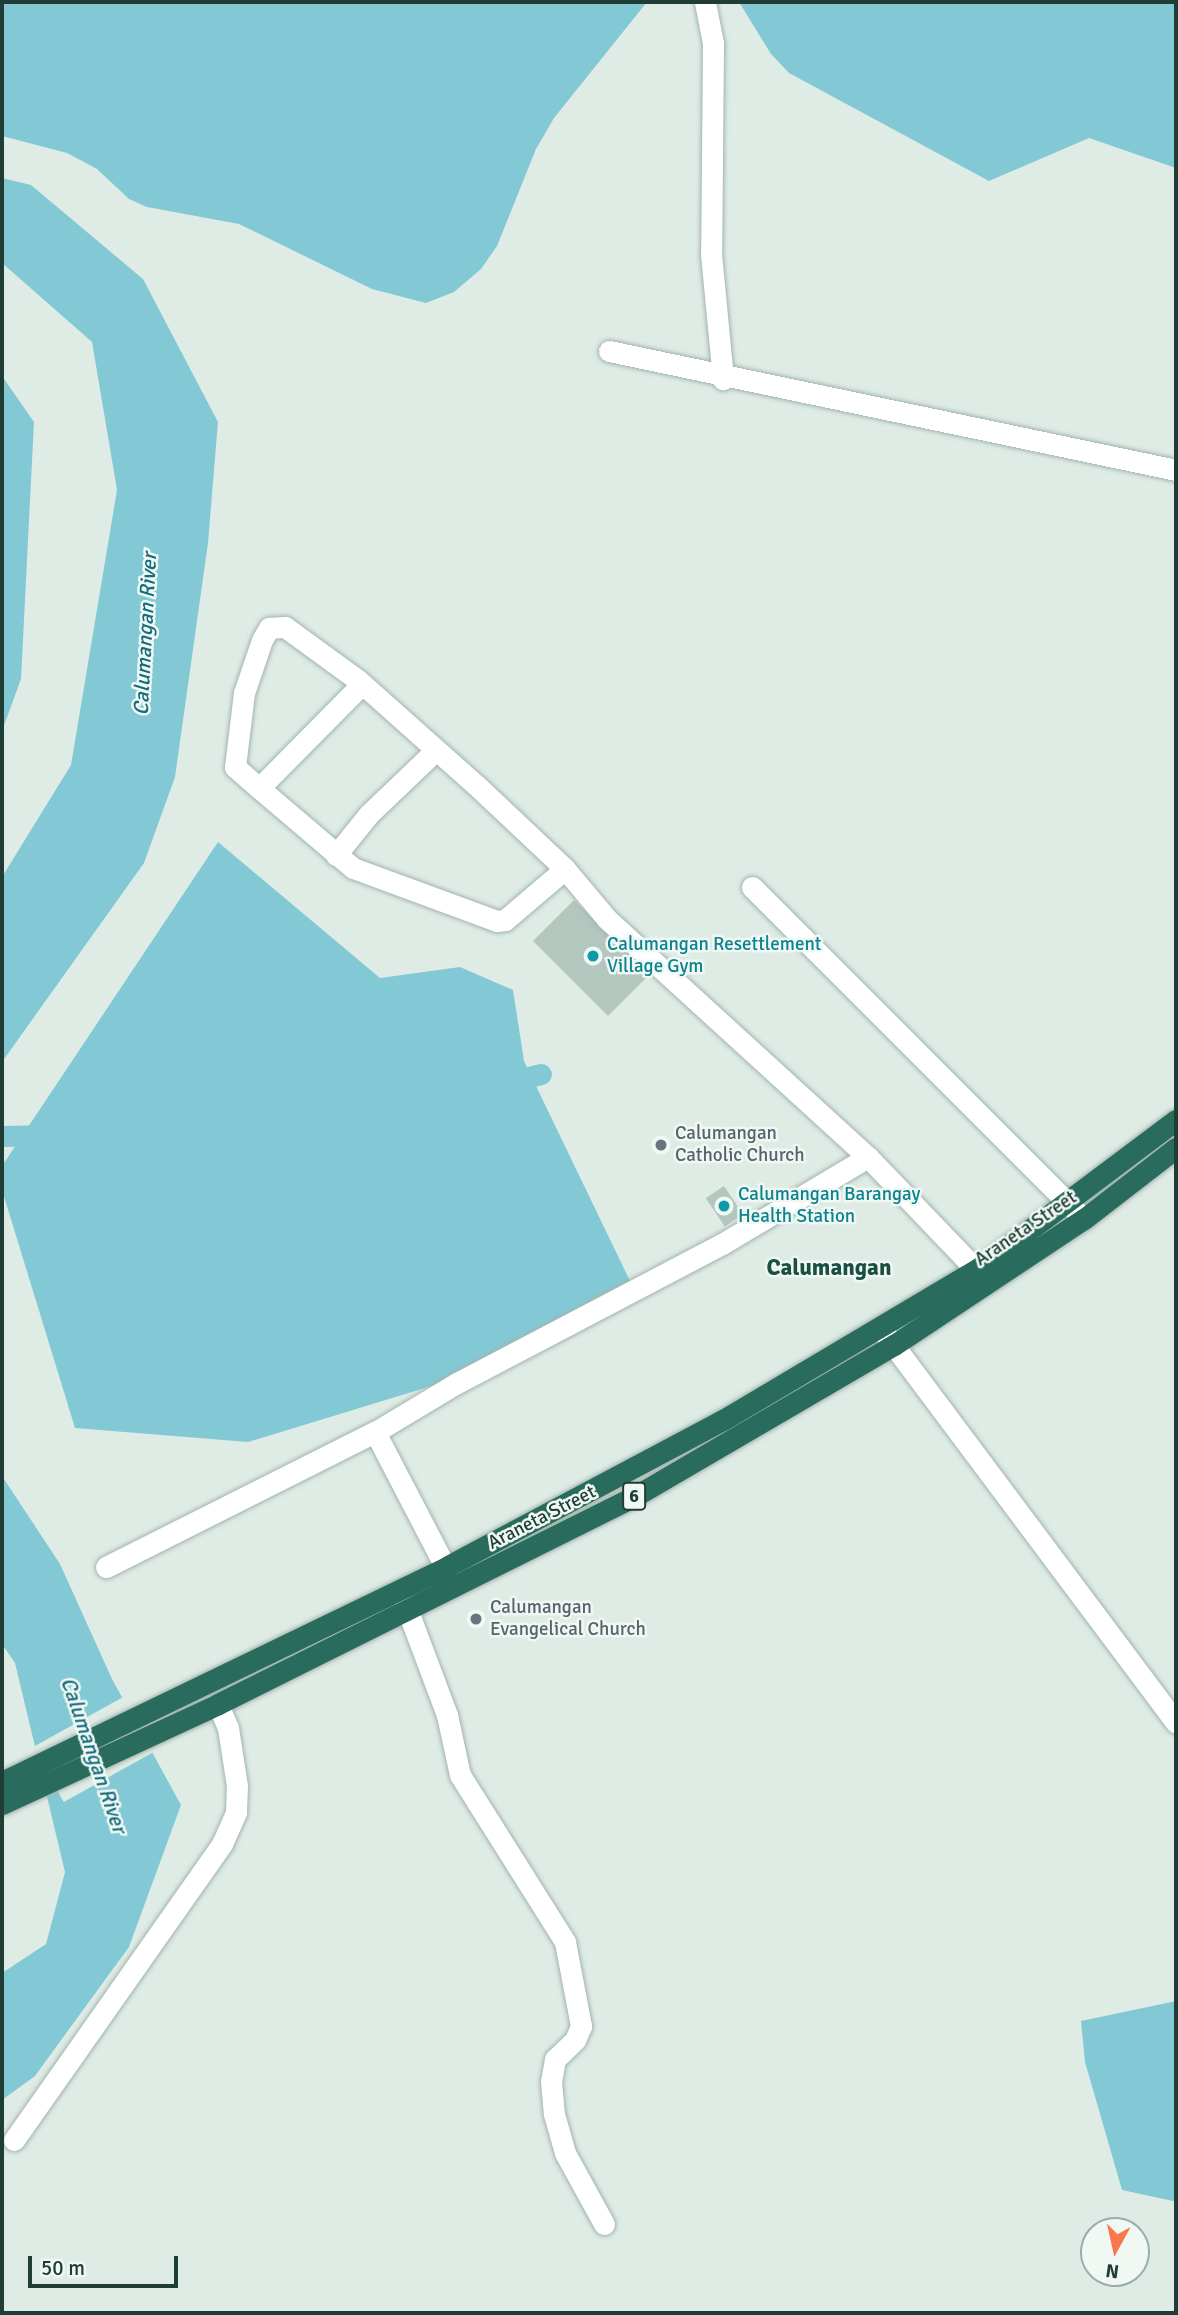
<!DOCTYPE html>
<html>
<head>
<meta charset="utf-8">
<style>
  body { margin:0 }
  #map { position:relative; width:1178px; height:2315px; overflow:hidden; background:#dfece6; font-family:Signika,sans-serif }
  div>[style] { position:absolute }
  .water>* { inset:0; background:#83c9d5 }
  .pier>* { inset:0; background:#dfece6; transform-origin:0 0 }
  .canal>* { height:21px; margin:-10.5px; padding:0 10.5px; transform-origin:10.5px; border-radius:10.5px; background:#83c9d5 }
  .building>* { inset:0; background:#b4c7bf; transform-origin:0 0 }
  .roads { filter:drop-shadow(0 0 2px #a2b4ad) drop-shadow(0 0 2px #a2b4ad) }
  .minor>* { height:21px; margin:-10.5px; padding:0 10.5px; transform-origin:10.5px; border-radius:10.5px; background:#fff }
  .highway>* { height:21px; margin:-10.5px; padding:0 10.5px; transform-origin:10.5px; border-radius:10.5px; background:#296b5d }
  .dots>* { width:19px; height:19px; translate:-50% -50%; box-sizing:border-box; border:4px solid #f0f8f4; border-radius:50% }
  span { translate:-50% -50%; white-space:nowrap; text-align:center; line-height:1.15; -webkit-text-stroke:5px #f0f8f4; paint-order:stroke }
  .shield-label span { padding:2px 5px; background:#f0f8f4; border:2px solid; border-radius:5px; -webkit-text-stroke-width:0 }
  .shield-label { font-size:18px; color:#1f3d35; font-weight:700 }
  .culture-label { font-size:19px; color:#0d838f }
  .left { translate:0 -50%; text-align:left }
  .worship-label { font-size:19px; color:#5b616d }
  .street-label { font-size:19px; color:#1f3d35 }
  .water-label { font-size:21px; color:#156c7d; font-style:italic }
  .quarter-label { font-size:23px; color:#1a5043; font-weight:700 }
  .frame { position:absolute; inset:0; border:4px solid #1f3d35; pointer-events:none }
  .north { position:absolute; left:1080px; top:2217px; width:70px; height:70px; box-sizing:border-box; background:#f0f8f4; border:2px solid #9cada8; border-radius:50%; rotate:188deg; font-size:19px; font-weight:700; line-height:28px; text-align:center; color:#1f3d35 }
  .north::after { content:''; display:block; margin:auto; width:24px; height:32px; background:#fc764d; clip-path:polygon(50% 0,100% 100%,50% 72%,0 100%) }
  .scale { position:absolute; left:28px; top:2256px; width:150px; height:32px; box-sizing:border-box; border:4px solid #1f3d35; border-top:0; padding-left:9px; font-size:21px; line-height:24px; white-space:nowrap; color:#1f3d35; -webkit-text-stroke:5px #f0f8f4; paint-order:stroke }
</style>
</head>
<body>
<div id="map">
  <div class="water">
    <div style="clip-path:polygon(2px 2px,647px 2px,554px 118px,536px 149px,497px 246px,481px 269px,454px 292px,426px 303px,372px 289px,239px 224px,147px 207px,129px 199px,97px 169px,67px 153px,2px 136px)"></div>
    <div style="clip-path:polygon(739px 2px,1176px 2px,1176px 168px,1089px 138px,989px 181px,789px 73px,771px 54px)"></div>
    <div style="clip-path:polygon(2px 178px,31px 185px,143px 279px,218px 422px,208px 543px,175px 777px,144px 863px,2px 1062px,2px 877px,71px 765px,117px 490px,92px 342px,2px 263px)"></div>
    <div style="clip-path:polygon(2px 376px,34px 422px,21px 679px,2px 731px)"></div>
    <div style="clip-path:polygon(218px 842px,380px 978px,460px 967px,513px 990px,524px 1061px,630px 1281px,438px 1384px,248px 1442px,75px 1428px,2px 1190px,2px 1166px)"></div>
    <div style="clip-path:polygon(2px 1476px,60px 1564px,112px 1679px,181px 1805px,129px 1947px,35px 2076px,2px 2100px,2px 1973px,46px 1944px,65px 1872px,15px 1663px,2px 1644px)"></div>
    <div style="clip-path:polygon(1176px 2001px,1176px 2200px,1173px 2201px,1122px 2190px,1085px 2062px,1081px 2021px)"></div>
  </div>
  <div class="pier">
    <div style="left:125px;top:1696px;width:63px;height:105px;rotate:61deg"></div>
  </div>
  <div class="canal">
    <div style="left:505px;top:1083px;width:37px;rotate:-14deg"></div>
    <div style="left:2px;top:1136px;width:46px;rotate:-1.2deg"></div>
  </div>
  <div class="building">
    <div style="left:574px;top:900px;width:106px;height:58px;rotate:45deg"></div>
    <div style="left:724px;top:1186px;width:34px;height:22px;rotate:56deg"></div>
  </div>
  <div class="roads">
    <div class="minor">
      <div style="left:705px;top:2px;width:42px;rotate:79deg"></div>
      <div style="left:713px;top:43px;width:211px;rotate:90.5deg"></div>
      <div style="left:711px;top:254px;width:126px;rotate:84.5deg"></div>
      <div style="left:609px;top:351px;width:579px;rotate:11.85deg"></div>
      <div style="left:362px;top:684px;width:146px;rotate:134.7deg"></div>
      <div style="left:259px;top:788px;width:32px;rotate:-139deg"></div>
      <div style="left:235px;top:767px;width:75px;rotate:-83.1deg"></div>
      <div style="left:244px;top:693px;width:56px;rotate:-71.2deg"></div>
      <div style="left:262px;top:640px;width:14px;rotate:-60deg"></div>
      <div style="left:269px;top:628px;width:16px;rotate:-4deg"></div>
      <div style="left:285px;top:627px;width:90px;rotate:36deg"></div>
      <div style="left:358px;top:680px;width:158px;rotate:41.7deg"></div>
      <div style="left:476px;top:785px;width:122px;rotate:43.3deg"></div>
      <div style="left:565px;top:869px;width:65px;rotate:50deg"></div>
      <div style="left:607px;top:919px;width:353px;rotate:42.4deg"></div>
      <div style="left:868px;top:1157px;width:173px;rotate:46.2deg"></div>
      <div style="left:259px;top:788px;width:123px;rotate:40.4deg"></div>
      <div style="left:353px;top:868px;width:153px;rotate:20.2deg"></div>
      <div style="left:497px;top:921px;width:8px;rotate:-7deg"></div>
      <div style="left:505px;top:920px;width:79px;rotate:-40.4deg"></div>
      <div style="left:336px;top:855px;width:53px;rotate:-51.2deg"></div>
      <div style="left:369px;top:814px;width:91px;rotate:-43.7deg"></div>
      <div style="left:752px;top:887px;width:464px;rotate:45deg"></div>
      <div style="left:883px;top:1331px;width:489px;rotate:53.2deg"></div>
      <div style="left:375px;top:1432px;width:169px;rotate:62.5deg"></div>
      <div style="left:106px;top:1567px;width:301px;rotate:-26.7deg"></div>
      <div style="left:375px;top:1432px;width:96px;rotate:-30.9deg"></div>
      <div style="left:457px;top:1383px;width:299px;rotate:-27.7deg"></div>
      <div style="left:722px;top:1244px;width:170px;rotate:-30.8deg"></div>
      <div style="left:400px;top:1590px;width:134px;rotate:69.4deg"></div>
      <div style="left:447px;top:1715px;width:61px;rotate:77.8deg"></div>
      <div style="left:460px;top:1775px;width:197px;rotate:57.8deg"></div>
      <div style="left:565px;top:1942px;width:86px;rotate:79.2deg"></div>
      <div style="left:581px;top:2026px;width:15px;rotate:113deg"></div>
      <div style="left:575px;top:2040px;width:28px;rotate:136deg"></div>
      <div style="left:555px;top:2059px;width:22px;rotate:100deg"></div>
      <div style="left:551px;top:2081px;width:33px;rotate:85deg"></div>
      <div style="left:554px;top:2114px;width:41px;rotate:74.2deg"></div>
      <div style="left:565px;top:2153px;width:81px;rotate:61.2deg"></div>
      <div style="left:14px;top:2140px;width:362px;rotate:-54.9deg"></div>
      <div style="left:222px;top:1844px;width:35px;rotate:-66deg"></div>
      <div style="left:236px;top:1812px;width:26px;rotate:-88deg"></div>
      <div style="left:237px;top:1786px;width:59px;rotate:-98.8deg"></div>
      <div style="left:228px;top:1728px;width:26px;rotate:-113deg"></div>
    </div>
    <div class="highway">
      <div style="left:2px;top:1782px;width:496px;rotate:-25.8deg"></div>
      <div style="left:448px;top:1566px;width:311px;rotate:-28deg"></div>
      <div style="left:723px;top:1420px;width:294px;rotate:-30.7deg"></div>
      <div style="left:976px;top:1270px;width:250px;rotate:-36.9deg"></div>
      <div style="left:2px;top:1804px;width:238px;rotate:-24.8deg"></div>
      <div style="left:218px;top:1704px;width:468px;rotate:-26.5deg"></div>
      <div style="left:637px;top:1495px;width:298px;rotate:-30.3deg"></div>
      <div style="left:894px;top:1345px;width:228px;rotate:-33.6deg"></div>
      <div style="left:1084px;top:1219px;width:116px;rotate:-37.7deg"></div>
    </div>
  </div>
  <div class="dots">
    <div style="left:593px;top:956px;background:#0f9aa8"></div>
    <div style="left:661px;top:1145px;background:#6b7280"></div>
    <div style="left:724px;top:1206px;background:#0f9aa8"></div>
    <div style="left:476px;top:1619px;background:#6b7280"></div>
  </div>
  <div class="shield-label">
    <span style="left:634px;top:1496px">6</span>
  </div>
  <div class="culture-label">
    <span class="left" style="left:607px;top:956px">Calumangan Resettlement<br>Village Gym</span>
    <span class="left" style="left:738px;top:1206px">Calumangan Barangay<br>Health Station</span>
  </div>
  <div class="worship-label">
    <span class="left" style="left:675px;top:1145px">Calumangan<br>Catholic Church</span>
    <span class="left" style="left:490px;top:1619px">Calumangan<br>Evangelical Church</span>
  </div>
  <div class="street-label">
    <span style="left:1026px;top:1229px;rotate:-34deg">Araneta Street</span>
    <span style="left:542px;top:1518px;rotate:-27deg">Araneta Street</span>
  </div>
  <div class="water-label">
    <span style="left:145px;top:634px;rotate:-87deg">Calumangan River</span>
    <span style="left:94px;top:1755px;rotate:71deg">Calumangan River</span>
  </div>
  <div class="quarter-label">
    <span style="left:829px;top:1268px">Calumangan</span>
  </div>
  <div class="frame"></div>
  <div class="north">N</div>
  <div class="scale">50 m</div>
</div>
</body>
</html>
